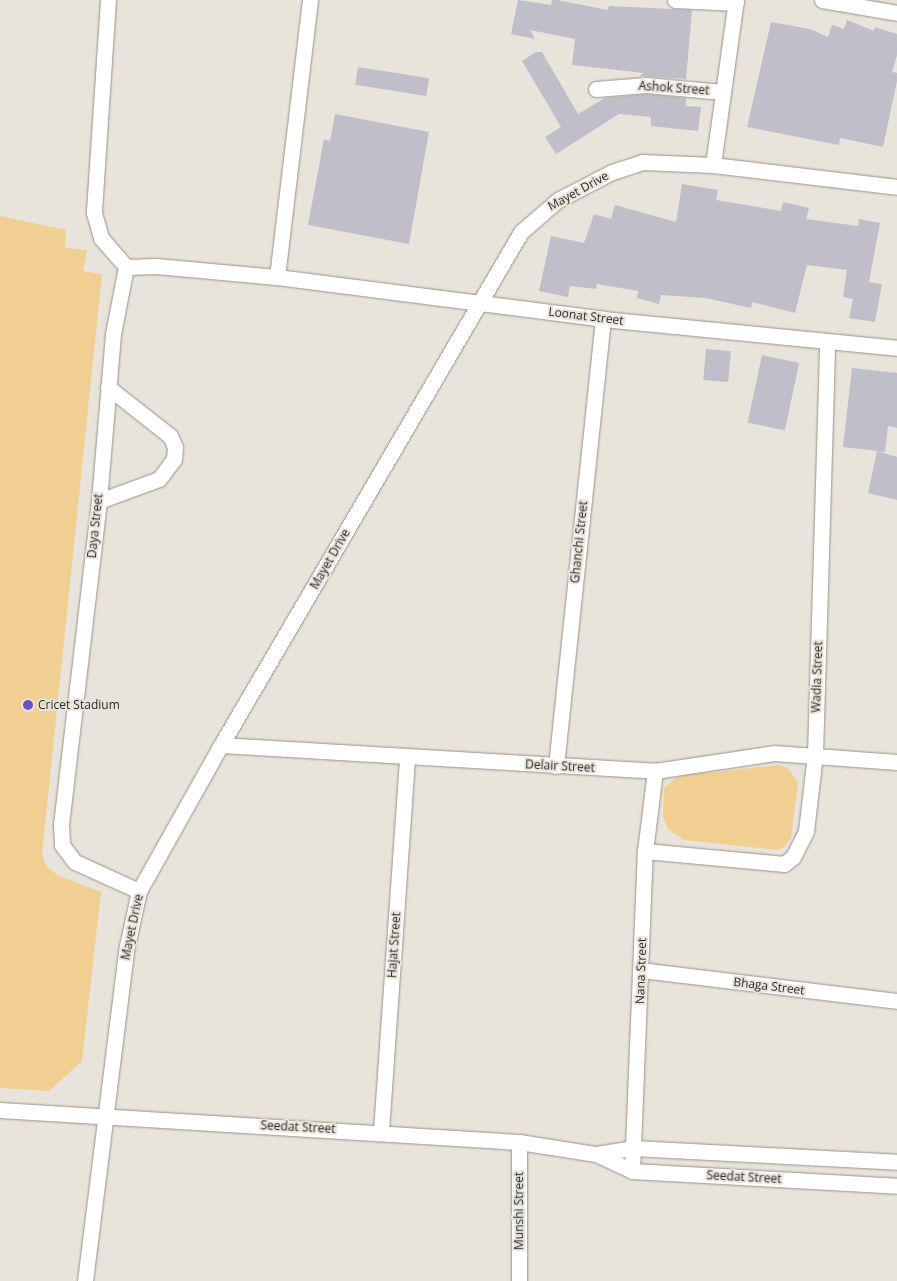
<!DOCTYPE html>
<html>
<head>
<meta charset="utf-8">
<style>
  body { margin:0 }
  #map { position:relative; width:897px; height:1281px; overflow:hidden; background:#e9e4db; font-family:"Open Sans",sans-serif }
  div>[style] { position:absolute }
  .green>* { inset:0; background:#f1ce92 }
  .building>* { inset:0; background:#c0bfc9; transform-origin:0 0 }
  .roads { filter:drop-shadow(0 0 1px #97928a) drop-shadow(0 0 1px #97928a) }
  .street>* { height:15px; margin:-7.5px; padding:0 7.5px; transform-origin:7.5px; border-radius:7.5px; background:#fff }
  .dots>* { width:14px; height:14px; translate:-50% -50%; box-sizing:border-box; border:2px solid #e9e4db; border-radius:50% }
  span { translate:-50% -50%; white-space:nowrap; text-align:center; line-height:1.15; -webkit-text-stroke:4px #e9e4db; paint-order:stroke }
  .street-label { font-size:12px; color:#2c2a26 }
  .poi-label { font-size:12px; color:#2c2a26 }
  .left { translate:0 -50%; text-align:left }
</style>
</head>
<body>
<div id="map">
  <div class="green">
    <div style="clip-path:polygon(0 216px,66px 230px,65px 248px,87px 250px,83px 271px,102px 274px,42px 854px,47px 867px,59px 876px,101px 892px,82px 1061px,49px 1091px,0 1088px)"></div>
    <div style="clip-path:polygon(780px 765px,789px 769px,798px 783px,791px 838px,785px 846px,778px 850px,684px 840px,668px 829px,663px 817px,664px 788px,678px 776px)"></div>
  </div>
  <div class="building">
    <div style="clip-path:polygon(518px 0,551px 5px,552px 0,557px 0,608px 10px,609px 6px,692px 10px,686px 79px,639px 76px,644px 73px,572px 65px,575px 39px,530px 30px,535px 39px,511px 34px)"></div>
    <div style="clip-path:polygon(847px 20px,874px 31px,875px 27px,897px 34px,897px 55px,892px 72px,897px 73px,897px 81px,883px 147px,840px 138px,839px 145px,747px 127px,771px 22px,810px 29px,828px 37px,832px 25px,844px 29px)"></div>
    <div style="clip-path:polygon(536px 52px,542px 52px,578px 114px,605px 98px,646px 94px,686px 98px,686px 106px,701px 107px,698px 131px,651px 126px,651px 117px,619px 114px,556px 154px,545px 137px,561px 127px,522px 61px)"></div>
    <div style="left:358px;top:67px;width:72px;height:18px;rotate:9deg"></div>
    <div style="clip-path:polygon(335px 114px,429px 132px,409px 244px,308px 225px,324px 139px,330px 141px)"></div>
    <div style="clip-path:polygon(682px 184px,718px 190px,716px 200px,781px 211px,783px 202px,809px 208px,806px 219px,858px 226px,859px 219px,880px 223px,869px 282px,882px 284px,875px 322px,849px 318px,853px 299px,843px 297px,847px 270px,807px 265px,795px 313px,752px 302px,751px 308px,705px 298px,661px 295px,659px 304px,637px 298px,638px 291px,597px 284px,596px 289px,570px 286px,568px 297px,539px 291px,551px 236px,584px 243px,594px 214px,611px 219px,615px 205px,676px 222px)"></div>
    <div style="left:706px;top:349px;width:25px;height:31px;rotate:5deg"></div>
    <div style="left:762px;top:355px;width:38px;height:69px;rotate:12deg"></div>
    <div style="clip-path:polygon(852px 368px,897px 373px,897px 428px,888px 426px,885px 452px,843px 447px)"></div>
    <div style="clip-path:polygon(877px 451px,897px 457px,897px 500px,868px 493px)"></div>
  </div>
  <div class="roads">
    <div class="street">
      <div style="left:108px;top:0;width:213px;rotate:93.8deg"></div>
      <div style="left:94px;top:213px;width:26px;rotate:74deg"></div>
      <div style="left:101px;top:238px;width:38px;rotate:49deg"></div>
      <div style="left:675px;top:0;width:61px;rotate:2.8deg"></div>
      <div style="left:822px;top:0;width:76px;rotate:9.8deg"></div>
      <div style="left:596px;top:89px;width:50px;rotate:-4.6deg"></div>
      <div style="left:646px;top:85px;width:77px;rotate:5.2deg"></div>
      <div style="left:713px;top:165px;width:167px;rotate:-82.1deg"></div>
      <div style="left:126px;top:267px;width:30px;rotate:-2deg"></div>
      <div style="left:156px;top:266px;width:121px;rotate:5.2deg"></div>
      <div style="left:277px;top:277px;width:329px;rotate:7.3deg"></div>
      <div style="left:603px;top:319px;width:295px;rotate:5.6deg"></div>
      <div style="left:126px;top:267px;width:68px;rotate:101deg"></div>
      <div style="left:113px;top:334px;width:168px;rotate:94.8deg"></div>
      <div style="left:99px;top:501px;width:325px;rotate:96.7deg"></div>
      <div style="left:61px;top:824px;width:21px;rotate:87deg"></div>
      <div style="left:62px;top:845px;width:21px;rotate:53deg"></div>
      <div style="left:75px;top:862px;width:70px;rotate:24.4deg"></div>
      <div style="left:277px;top:277px;width:279px;rotate:-83.2deg"></div>
      <div style="left:99px;top:501px;width:64px;rotate:-20.1deg"></div>
      <div style="left:159px;top:479px;width:25px;rotate:-53deg"></div>
      <div style="left:174px;top:459px;width:12px;rotate:-85deg"></div>
      <div style="left:175px;top:447px;width:12px;rotate:-114deg"></div>
      <div style="left:170px;top:436px;width:79px;rotate:-141.7deg"></div>
      <div style="left:221px;top:745px;width:435px;rotate:3.4deg"></div>
      <div style="left:655px;top:771px;width:120px;rotate:-8.6deg"></div>
      <div style="left:774px;top:753px;width:123px;rotate:4.2deg"></div>
      <div style="left:556px;top:766px;width:449px;rotate:-84deg"></div>
      <div style="left:645px;top:851px;width:140px;rotate:5.3deg"></div>
      <div style="left:784px;top:864px;width:11px;rotate:-38deg"></div>
      <div style="left:793px;top:857px;width:29px;rotate:-63deg"></div>
      <div style="left:806px;top:831px;width:78px;rotate:-83.3deg"></div>
      <div style="left:815px;top:754px;width:413px;rotate:-88.3deg"></div>
      <div style="left:641px;top:970px;width:258px;rotate:6.9deg"></div>
      <div style="left:0;top:1110px;width:520px;rotate:3.53deg"></div>
      <div style="left:519px;top:1142px;width:78px;rotate:8.9deg"></div>
      <div style="left:596px;top:1154px;width:40px;rotate:25deg"></div>
      <div style="left:632px;top:1171px;width:265px;rotate:3.2deg"></div>
      <div style="left:381px;top:1131px;width:374px;rotate:-86deg"></div>
      <div style="left:596px;top:1154px;width:37px;rotate:-9deg"></div>
      <div style="left:633px;top:1148px;width:264px;rotate:3deg"></div>
      <div style="left:632px;top:1171px;width:320px;rotate:-87.7deg"></div>
      <div style="left:645px;top:851px;width:81px;rotate:-82.9deg"></div>
      <div style="left:85px;top:1281px;width:338px;rotate:-82.9deg"></div>
      <div style="left:127px;top:946px;width:56px;rotate:-77.7deg"></div>
      <div style="left:139px;top:891px;width:167px;rotate:-60.7deg"></div>
      <div style="left:221px;top:745px;width:594px;rotate:-59.68deg"></div>
      <div style="left:521px;top:232px;width:49px;rotate:-40.9deg"></div>
      <div style="left:558px;top:200px;width:61px;rotate:-27.4deg"></div>
      <div style="left:612px;top:172px;width:32px;rotate:-18deg"></div>
      <div style="left:642px;top:162px;width:71px;rotate:2.4deg"></div>
      <div style="left:713px;top:165px;width:185px;rotate:6.8deg"></div>
      <div style="left:519px;top:1281px;width:139px;rotate:-90deg"></div>
    </div>
  </div>
  <div class="dots">
    <div style="left:28px;top:705px;background:#6f4fc9"></div>
  </div>
  <div class="street-label">
    <span style="left:674px;top:88px;rotate:4deg">Ashok Street</span>
    <span style="left:578px;top:191px;rotate:-29deg">Mayet Drive</span>
    <span style="left:586px;top:316px;rotate:7deg">Loonat Street</span>
    <span style="left:95px;top:526px;rotate:-84deg">Daya Street</span>
    <span style="left:579px;top:542px;rotate:-84deg">Ghanchi Street</span>
    <span style="left:330px;top:559px;rotate:-60deg">Mayet Drive</span>
    <span style="left:817px;top:677px;rotate:-88deg">Wadia Street</span>
    <span style="left:560px;top:766px;rotate:3deg">Delair Street</span>
    <span style="left:132px;top:927px;rotate:-78deg">Mayet Drive</span>
    <span style="left:394px;top:945px;rotate:-86deg">Hajat Street</span>
    <span style="left:641px;top:971px;rotate:-88deg">Nana Street</span>
    <span style="left:769px;top:986px;rotate:7deg">Bhaga Street</span>
    <span style="left:298px;top:1127px;rotate:3deg">Seedat Street</span>
    <span style="left:744px;top:1177px;rotate:3deg">Seedat Street</span>
    <span style="left:519px;top:1211px;rotate:-90deg">Munshi Street</span>
  </div>
  <div class="poi-label">
    <span class="left" style="left:38px;top:705px">Cricet Stadium</span>
  </div>
</div>
</body>
</html>
